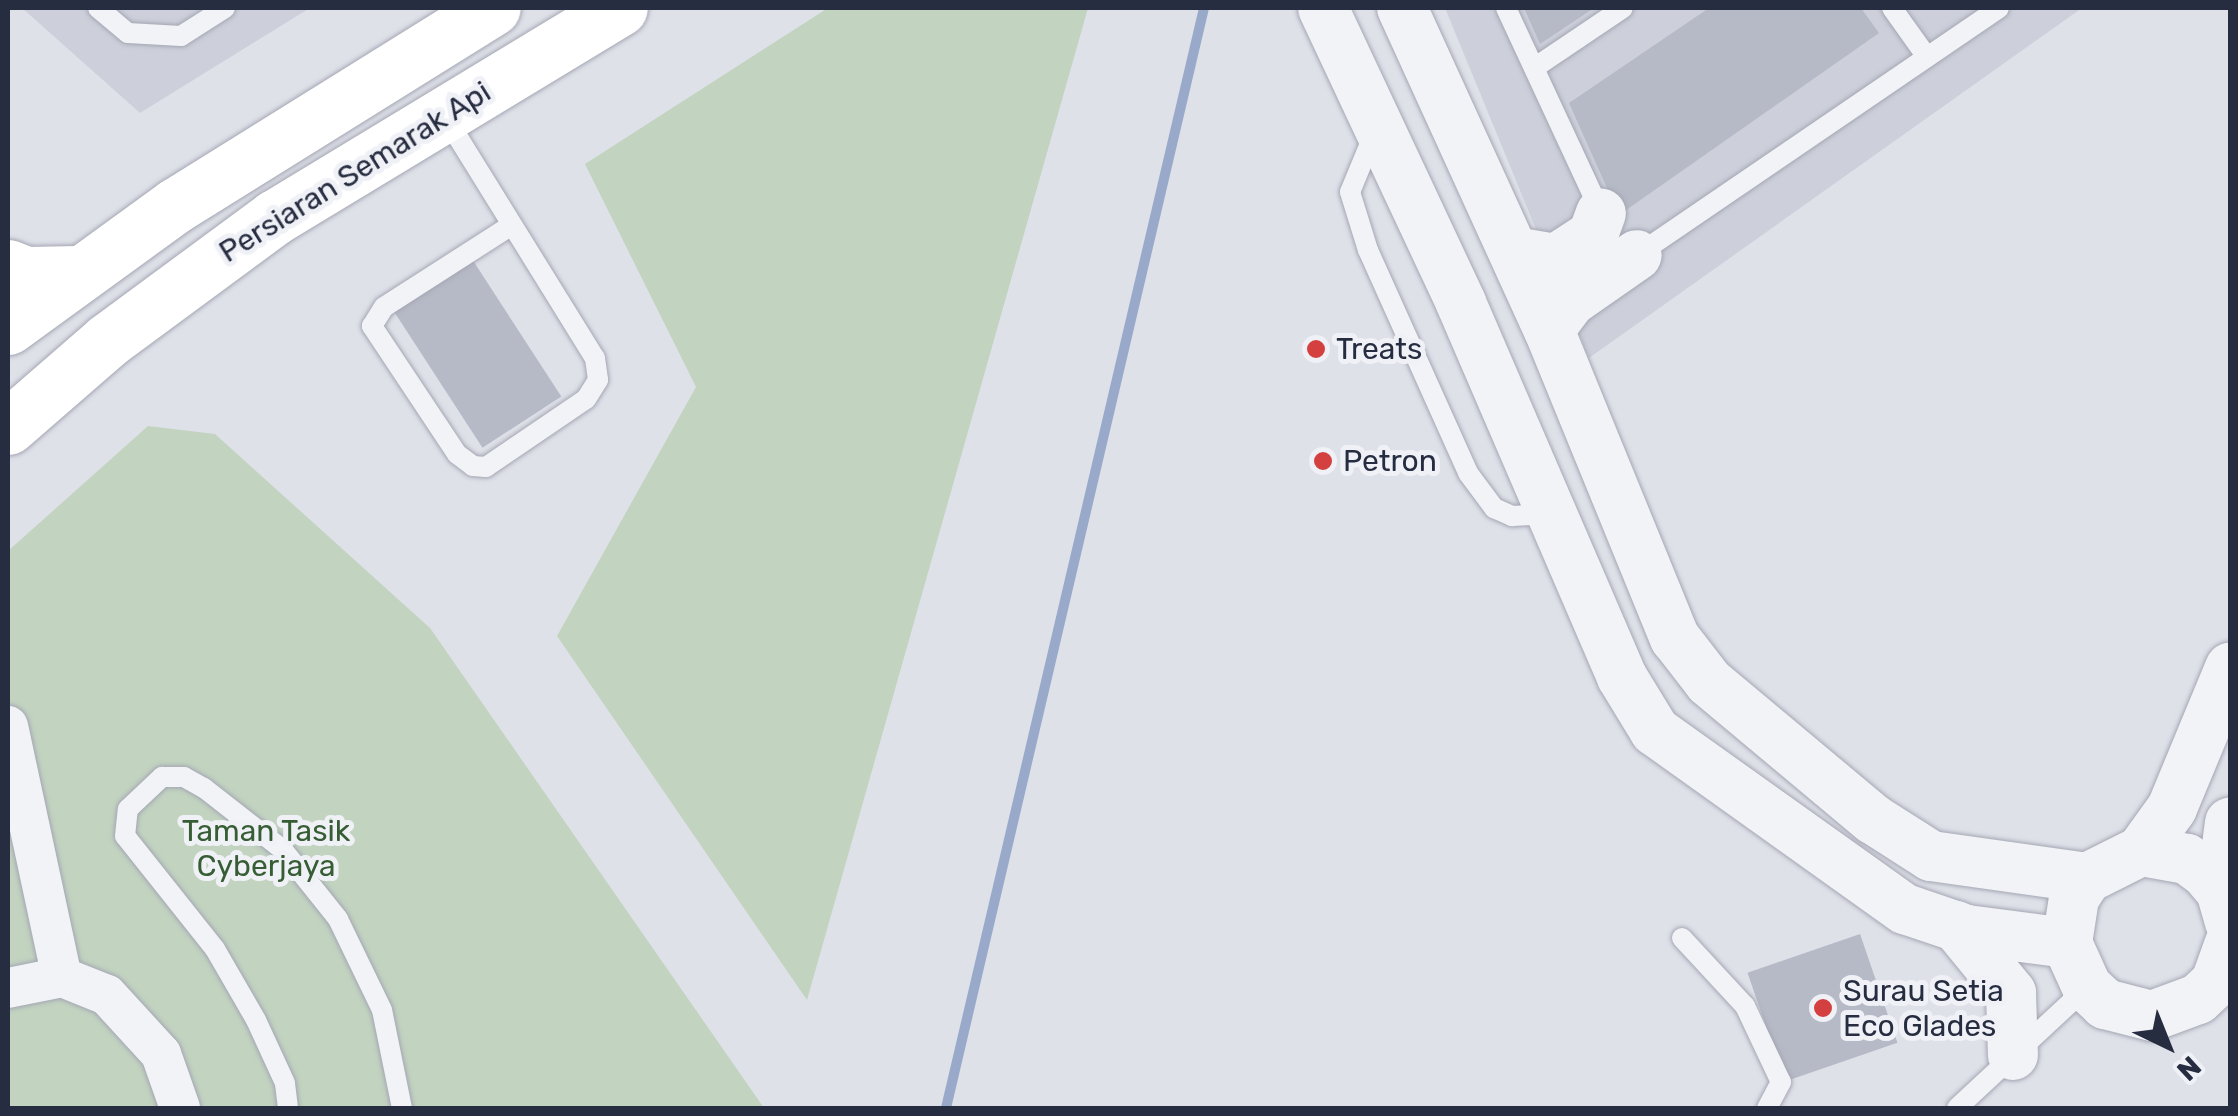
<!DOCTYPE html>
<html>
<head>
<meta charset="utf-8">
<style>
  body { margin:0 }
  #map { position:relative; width:2238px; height:1116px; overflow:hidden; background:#dfe1e9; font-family:Rubik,sans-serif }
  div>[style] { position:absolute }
  .built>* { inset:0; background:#cdd0db }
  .green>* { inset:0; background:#c2d3c0 }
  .stream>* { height:10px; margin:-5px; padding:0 5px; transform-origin:5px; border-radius:5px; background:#99a9ca }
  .building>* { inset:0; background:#b6bac6; transform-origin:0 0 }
  .roads { filter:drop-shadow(0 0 2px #a4a7b3) drop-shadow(0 0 2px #a4a7b3) }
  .service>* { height:20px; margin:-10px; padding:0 10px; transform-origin:10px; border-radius:10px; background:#f2f3f7 }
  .minor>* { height:40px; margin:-20px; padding:0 20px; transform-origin:20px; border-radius:20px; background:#f2f3f7 }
  .tertiary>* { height:50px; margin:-25px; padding:0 25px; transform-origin:25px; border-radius:25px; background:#f2f3f7 }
  .secondary>* { height:55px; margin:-27.5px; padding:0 27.5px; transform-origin:27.5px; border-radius:27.5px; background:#fff }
  .dots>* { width:28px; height:28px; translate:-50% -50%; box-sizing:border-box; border:5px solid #eff1f6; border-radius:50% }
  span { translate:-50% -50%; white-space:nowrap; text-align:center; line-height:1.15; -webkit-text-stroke:10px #eff1f6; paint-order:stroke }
  .street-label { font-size:30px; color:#272d41 }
  .poi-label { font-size:30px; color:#272d41 }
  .left { translate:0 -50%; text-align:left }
  .park-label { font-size:30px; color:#365d34 }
  .frame { position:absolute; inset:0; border:10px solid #272d41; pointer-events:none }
  .north { position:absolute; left:2118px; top:996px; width:100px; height:100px; -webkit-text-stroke:8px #eff1f6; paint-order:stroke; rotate:137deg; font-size:28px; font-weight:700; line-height:40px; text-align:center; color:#272d41 }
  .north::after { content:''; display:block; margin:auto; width:35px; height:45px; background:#272d41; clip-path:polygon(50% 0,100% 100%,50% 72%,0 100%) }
</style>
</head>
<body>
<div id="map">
  <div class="built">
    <div style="clip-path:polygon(22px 8px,310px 8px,140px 113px)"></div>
    <div style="clip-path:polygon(1445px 8px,2082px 8px,1589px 358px)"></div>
  </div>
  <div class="green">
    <div style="clip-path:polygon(828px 8px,1088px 8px,807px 1000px,557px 636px,696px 387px,585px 164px)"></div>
    <div style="clip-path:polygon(148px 426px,215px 434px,430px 628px,764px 1108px,8px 1108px,8px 551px)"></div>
  </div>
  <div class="stream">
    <div style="left:946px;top:1108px;width:1130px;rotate:-76.8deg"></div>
  </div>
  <div class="building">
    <div style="clip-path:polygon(1524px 8px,1594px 8px,1540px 44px)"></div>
    <div style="clip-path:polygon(1709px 8px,1861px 8px,1879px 33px,1619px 215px,1569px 103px)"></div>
    <div style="left:472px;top:259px;width:164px;height:94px;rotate:57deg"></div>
    <div style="left:1860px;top:934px;width:115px;height:119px;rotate:71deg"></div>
  </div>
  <div class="roads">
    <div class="service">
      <div style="left:98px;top:8px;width:39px;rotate:40deg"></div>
      <div style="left:128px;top:33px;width:53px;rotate:3.2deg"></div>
      <div style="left:181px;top:36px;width:52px;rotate:-32.5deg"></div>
      <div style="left:1506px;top:8px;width:228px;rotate:65.1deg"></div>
      <div style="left:1892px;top:8px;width:60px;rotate:54.5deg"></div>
      <div style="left:1534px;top:68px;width:107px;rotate:-34deg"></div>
      <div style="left:446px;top:118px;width:282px;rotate:58.2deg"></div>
      <div style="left:595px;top:358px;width:22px;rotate:82deg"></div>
      <div style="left:598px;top:380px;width:22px;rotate:122deg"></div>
      <div style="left:586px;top:399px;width:121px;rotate:145.8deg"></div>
      <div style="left:486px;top:467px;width:13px;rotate:-176deg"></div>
      <div style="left:473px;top:466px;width:20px;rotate:-143deg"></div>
      <div style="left:457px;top:454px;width:154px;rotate:-123.6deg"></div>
      <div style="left:372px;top:326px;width:22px;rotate:-58deg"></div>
      <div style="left:384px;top:307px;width:150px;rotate:-32.7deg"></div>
      <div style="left:1376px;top:129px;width:68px;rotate:112.4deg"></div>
      <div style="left:1350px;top:192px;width:61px;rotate:72.8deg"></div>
      <div style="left:1368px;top:250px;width:244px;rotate:65.8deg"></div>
      <div style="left:1468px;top:473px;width:44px;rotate:53.4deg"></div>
      <div style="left:1494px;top:508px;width:20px;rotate:24deg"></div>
      <div style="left:1512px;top:516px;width:39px;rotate:-3deg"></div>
      <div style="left:1637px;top:255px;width:438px;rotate:-34.3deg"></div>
      <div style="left:1682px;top:938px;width:93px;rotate:47.2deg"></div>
      <div style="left:1745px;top:1006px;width:84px;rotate:64.7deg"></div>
      <div style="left:1781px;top:1082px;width:30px;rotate:118deg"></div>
      <div style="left:288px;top:1108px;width:25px;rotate:-97deg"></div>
      <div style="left:285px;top:1083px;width:69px;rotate:-114.7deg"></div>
      <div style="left:256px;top:1020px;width:82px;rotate:-120deg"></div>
      <div style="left:215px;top:949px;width:144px;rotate:-128.5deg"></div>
      <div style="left:125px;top:836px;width:27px;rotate:-84deg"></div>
      <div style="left:128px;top:809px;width:47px;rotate:-43.3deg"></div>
      <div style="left:162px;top:777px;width:22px"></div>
      <div style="left:184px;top:777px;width:23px;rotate:29deg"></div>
      <div style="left:204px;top:788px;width:100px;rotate:38.1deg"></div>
      <div style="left:283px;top:850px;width:88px;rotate:51.4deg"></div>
      <div style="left:338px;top:919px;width:101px;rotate:64.2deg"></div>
      <div style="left:382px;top:1010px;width:100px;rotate:78.5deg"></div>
      <div style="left:1957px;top:1108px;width:178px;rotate:-42.9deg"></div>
    </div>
    <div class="minor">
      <div style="left:8px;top:726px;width:257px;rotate:77.9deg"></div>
      <div style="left:8px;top:988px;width:55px;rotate:-11.5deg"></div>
      <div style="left:62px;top:977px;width:48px;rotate:21.8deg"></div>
      <div style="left:107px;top:995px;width:80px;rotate:47.5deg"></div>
      <div style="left:161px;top:1054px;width:57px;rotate:70.6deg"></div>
    </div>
    <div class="tertiary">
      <div style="left:1323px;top:8px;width:326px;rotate:64.9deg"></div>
      <div style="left:1461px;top:303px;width:407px;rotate:66.7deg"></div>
      <div style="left:1622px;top:677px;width:63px;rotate:58.6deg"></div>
      <div style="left:1655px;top:731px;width:307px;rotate:35.5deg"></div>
      <div style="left:1905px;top:909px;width:65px;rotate:18.7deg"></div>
      <div style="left:1967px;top:930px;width:101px;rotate:7.4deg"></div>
      <div style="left:1402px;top:8px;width:354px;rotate:65.5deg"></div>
      <div style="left:1549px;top:330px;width:333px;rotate:67.8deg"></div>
      <div style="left:1675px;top:638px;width:56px;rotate:52.3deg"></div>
      <div style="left:1709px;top:682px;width:214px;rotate:39.9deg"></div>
      <div style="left:1873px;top:819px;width:69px;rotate:32.5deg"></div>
      <div style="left:1931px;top:856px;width:158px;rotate:8deg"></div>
      <div style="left:1514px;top:252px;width:43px;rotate:9.5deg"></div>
      <div style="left:1556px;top:259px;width:44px;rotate:-33deg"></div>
      <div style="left:1593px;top:235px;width:23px;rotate:-70deg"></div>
      <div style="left:1549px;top:330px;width:36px;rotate:-53deg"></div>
      <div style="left:1571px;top:301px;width:80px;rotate:-34.9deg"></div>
      <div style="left:2141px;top:851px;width:53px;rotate:-54.2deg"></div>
      <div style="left:2172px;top:808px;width:152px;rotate:-67.5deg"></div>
      <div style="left:2221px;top:891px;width:69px;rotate:-82.5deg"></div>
      <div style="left:2230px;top:922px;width:32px;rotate:-106deg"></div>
      <div style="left:2221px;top:891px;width:23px;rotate:-130deg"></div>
      <div style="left:2206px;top:873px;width:24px;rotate:-144deg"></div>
      <div style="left:2187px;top:859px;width:47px;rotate:-170.1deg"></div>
      <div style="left:2141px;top:851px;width:60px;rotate:153.4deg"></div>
      <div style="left:2087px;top:878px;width:24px;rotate:123deg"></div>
      <div style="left:2074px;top:898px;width:46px;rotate:98.8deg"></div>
      <div style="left:2067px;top:943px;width:48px;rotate:65.6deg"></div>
      <div style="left:2087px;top:987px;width:25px;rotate:43deg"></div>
      <div style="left:2105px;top:1004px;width:49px;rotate:14.3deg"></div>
      <div style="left:2152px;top:1016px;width:49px;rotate:-20.3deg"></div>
      <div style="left:2198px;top:999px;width:25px;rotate:-43deg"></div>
      <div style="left:2216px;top:982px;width:41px;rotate:-70.3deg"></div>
      <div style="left:1956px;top:926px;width:87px;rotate:50.6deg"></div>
      <div style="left:2011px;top:993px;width:62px;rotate:88.2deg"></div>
    </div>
    <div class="secondary">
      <div style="left:8px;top:267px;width:19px;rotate:21deg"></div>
      <div style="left:26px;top:274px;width:52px;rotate:-1.1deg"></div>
      <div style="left:8px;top:327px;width:208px;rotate:-36deg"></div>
      <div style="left:176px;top:205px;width:373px;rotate:-31.9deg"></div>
      <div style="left:8px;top:427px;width:133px;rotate:-41deg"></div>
      <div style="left:108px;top:340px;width:207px;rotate:-36.4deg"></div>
      <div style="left:275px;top:217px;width:403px;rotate:-31.2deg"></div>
    </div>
  </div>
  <div class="dots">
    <div style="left:1316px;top:349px;background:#d3403f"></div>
    <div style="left:1323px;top:461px;background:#d3403f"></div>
    <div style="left:1823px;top:1008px;background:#d3403f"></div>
  </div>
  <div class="street-label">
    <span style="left:355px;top:172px;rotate:-32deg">Persiaran Semarak Api</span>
  </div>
  <div class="poi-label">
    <span class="left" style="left:1336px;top:349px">Treats</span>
    <span class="left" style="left:1343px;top:461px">Petron</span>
    <span class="left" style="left:1843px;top:1008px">Surau Setia<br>Eco Glades</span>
  </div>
  <div class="park-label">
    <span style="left:266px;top:848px">Taman Tasik<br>Cyberjaya</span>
  </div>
  <div class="frame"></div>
  <div class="north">N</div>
</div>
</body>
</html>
